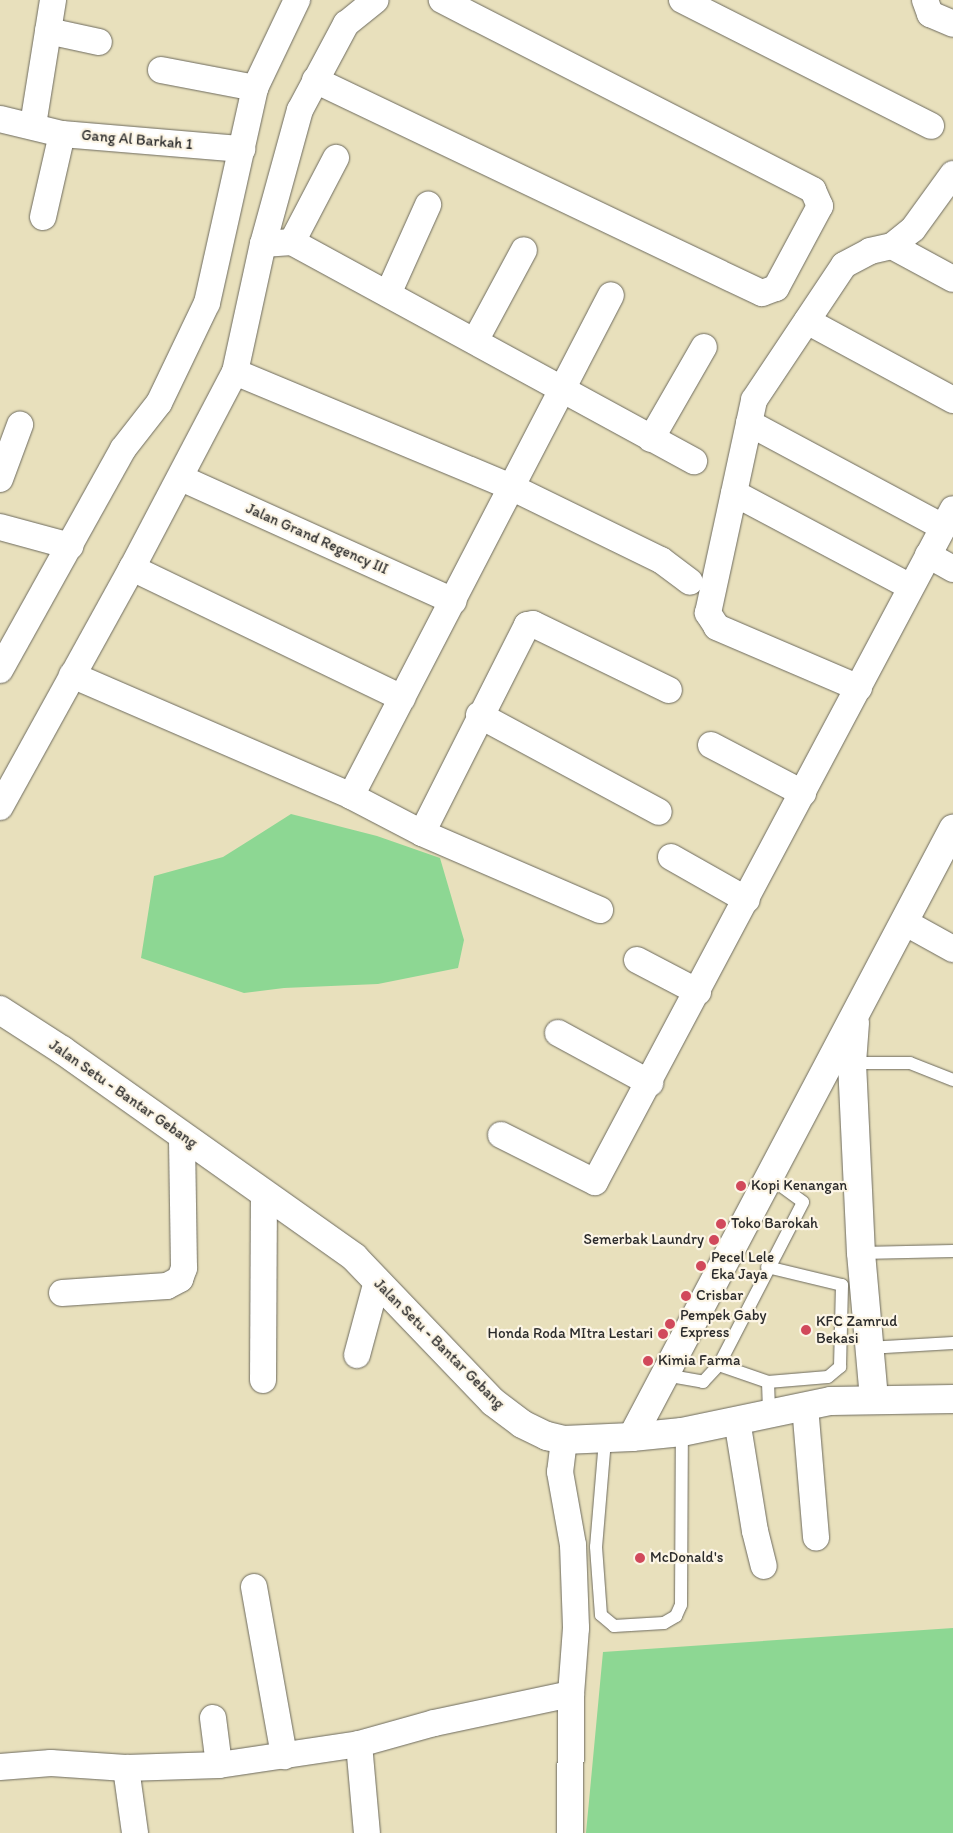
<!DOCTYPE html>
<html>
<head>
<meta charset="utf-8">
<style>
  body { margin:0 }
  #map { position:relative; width:953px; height:1833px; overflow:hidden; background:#e8e0bc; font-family:Itim,sans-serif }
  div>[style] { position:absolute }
  .green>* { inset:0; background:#8dd793 }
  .roads { filter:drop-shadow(0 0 1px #6d6a5e) drop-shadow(0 0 1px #6d6a5e) }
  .service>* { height:12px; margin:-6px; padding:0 6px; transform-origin:6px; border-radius:6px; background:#fff }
  .minor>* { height:26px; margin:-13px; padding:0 13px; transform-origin:13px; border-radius:13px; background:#fff }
  .tertiary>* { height:28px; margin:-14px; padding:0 14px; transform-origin:14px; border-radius:14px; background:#fff }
  .secondary>* { height:28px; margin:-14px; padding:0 14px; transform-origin:14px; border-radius:14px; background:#fff }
  .dots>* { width:14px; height:14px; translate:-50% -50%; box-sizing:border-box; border:2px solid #fcf5e5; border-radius:50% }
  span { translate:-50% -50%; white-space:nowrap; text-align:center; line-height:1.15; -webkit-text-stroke:4.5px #fcf5e5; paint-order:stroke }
  .street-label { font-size:15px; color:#2b2b2b }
  .poi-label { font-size:15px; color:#2b2b2b }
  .left { translate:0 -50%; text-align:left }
  .right { translate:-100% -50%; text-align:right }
</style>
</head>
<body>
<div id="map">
  <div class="green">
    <div style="clip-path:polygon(291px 814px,377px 836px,440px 858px,464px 940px,458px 968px,378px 984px,284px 988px,244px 993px,141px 958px,154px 876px,223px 857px)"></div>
    <div style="clip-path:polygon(953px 1628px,953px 1833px,586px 1833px,603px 1652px)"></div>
  </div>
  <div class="roads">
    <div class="service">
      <div style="left:852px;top:1063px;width:58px"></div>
      <div style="left:910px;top:1063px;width:46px;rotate:21.6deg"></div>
      <div style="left:861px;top:1253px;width:92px;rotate:-1.2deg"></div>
      <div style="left:868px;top:1348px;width:85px;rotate:-3.4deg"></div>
      <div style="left:719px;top:1365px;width:52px;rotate:19.1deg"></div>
      <div style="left:768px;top:1382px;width:60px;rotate:-4.8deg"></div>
      <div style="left:828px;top:1377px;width:16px;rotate:-40deg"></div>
      <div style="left:840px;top:1367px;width:82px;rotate:-88.6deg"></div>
      <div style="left:842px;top:1285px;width:77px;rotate:-166.5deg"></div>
      <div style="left:665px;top:1375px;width:39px;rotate:10deg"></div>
      <div style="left:703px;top:1382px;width:23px;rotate:-47deg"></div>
      <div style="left:719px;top:1365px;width:183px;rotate:-62.7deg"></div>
      <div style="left:803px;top:1202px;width:42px;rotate:-143.7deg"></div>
      <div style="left:768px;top:1382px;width:32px;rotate:88deg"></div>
      <div style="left:605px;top:1440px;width:107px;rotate:94.8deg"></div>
      <div style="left:596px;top:1547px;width:68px;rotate:85.8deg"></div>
      <div style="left:601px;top:1615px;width:17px;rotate:40deg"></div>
      <div style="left:614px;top:1626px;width:50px;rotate:-3.4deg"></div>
      <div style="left:664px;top:1623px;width:14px;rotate:-30deg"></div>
      <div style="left:676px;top:1616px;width:12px;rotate:-66deg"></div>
      <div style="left:681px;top:1605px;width:173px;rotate:-89.7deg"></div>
    </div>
    <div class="minor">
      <div style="left:682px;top:0;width:279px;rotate:26.8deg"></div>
      <div style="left:925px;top:0;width:15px;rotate:70deg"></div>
      <div style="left:930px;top:14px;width:25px;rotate:23deg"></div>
      <div style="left:48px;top:31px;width:52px;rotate:12.2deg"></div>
      <div style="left:161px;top:70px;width:96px;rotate:10.8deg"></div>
      <div style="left:315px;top:80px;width:495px;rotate:25.5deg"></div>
      <div style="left:762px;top:293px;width:15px;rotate:-20deg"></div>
      <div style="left:776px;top:288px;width:93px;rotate:-61.8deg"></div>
      <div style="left:820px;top:206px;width:17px;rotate:-114deg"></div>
      <div style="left:813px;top:190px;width:417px;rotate:-152.9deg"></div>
      <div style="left:0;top:119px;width:64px;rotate:13.6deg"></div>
      <div style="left:62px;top:134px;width:181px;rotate:4.8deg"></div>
      <div style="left:33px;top:125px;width:127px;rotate:-80.9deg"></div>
      <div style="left:43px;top:217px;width:85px;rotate:-77.1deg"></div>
      <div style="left:292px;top:242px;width:95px;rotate:-62.4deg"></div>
      <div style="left:263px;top:244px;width:29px;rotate:-4deg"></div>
      <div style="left:292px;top:242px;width:458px;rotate:28.6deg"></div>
      <div style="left:892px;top:246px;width:69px;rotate:28.4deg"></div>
      <div style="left:388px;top:294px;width:98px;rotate:-65.8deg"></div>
      <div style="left:807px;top:321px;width:166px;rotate:28.4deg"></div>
      <div style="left:475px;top:341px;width:103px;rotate:-61.7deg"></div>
      <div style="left:235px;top:372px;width:299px;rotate:22.6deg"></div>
      <div style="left:511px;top:487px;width:167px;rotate:26deg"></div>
      <div style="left:661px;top:560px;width:36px;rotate:37deg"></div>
      <div style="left:749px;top:423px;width:220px;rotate:28.2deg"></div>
      <div style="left:651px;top:439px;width:106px;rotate:-60.1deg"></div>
      <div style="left:181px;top:478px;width:299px;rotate:24.3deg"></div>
      <div style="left:0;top:479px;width:58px;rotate:-69.7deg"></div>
      <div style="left:734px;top:493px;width:200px;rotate:28deg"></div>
      <div style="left:0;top:527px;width:73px;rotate:15.2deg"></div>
      <div style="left:928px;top:555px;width:29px;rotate:29deg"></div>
      <div style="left:132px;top:568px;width:300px;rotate:25.7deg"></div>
      <div style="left:0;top:670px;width:253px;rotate:-60.9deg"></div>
      <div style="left:123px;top:449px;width:58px;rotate:-52deg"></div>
      <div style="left:159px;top:403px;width:111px;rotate:-64.4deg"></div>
      <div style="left:207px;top:303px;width:220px;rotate:-77.4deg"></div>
      <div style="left:255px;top:88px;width:98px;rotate:-64.5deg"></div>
      <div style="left:72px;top:675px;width:304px;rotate:23.4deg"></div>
      <div style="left:351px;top:796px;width:80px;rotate:27.5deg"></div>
      <div style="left:422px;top:833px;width:233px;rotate:-63.2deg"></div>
      <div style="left:527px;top:625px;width:6px;rotate:-9deg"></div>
      <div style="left:533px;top:624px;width:151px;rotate:25.9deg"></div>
      <div style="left:859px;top:688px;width:155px;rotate:-156.8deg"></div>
      <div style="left:717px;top:627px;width:17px;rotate:-123deg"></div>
      <div style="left:708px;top:613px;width:218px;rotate:-77.8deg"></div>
      <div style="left:754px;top:400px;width:162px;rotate:-56.3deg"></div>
      <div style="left:844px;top:265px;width:30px;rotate:-28deg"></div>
      <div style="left:870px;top:251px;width:23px;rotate:-13deg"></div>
      <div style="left:892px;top:246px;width:27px;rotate:-39deg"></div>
      <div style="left:913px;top:229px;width:68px;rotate:-54deg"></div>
      <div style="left:479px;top:715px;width:204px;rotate:28.3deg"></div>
      <div style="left:711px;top:745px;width:104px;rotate:27.6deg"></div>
      <div style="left:351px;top:796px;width:564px;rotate:-62.57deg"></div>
      <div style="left:0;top:807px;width:273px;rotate:-61.1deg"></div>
      <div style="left:132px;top:568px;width:221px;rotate:-62.3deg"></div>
      <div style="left:235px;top:372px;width:131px;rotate:-77.7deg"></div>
      <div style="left:263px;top:244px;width:139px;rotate:-74.6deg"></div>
      <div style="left:300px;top:110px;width:98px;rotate:-61.9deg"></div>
      <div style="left:346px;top:24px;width:38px;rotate:-39deg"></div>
      <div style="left:422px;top:833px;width:194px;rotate:23.4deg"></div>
      <div style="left:671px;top:857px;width:87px;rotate:29.5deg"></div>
      <div style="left:904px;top:922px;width:56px;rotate:28.9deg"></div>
      <div style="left:637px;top:960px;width:69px;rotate:27.7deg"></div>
      <div style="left:558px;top:1033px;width:105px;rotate:28.5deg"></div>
      <div style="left:501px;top:1135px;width:105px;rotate:26.6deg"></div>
      <div style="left:595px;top:1182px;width:762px;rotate:-61.99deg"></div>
      <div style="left:62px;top:1293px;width:105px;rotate:-3.8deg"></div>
      <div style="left:167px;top:1286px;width:15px;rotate:-28deg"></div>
      <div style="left:180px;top:1279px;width:12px;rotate:-70deg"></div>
      <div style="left:184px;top:1268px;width:133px;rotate:-90.9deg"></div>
      <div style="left:357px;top:1355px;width:77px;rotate:-74.9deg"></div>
      <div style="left:263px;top:1380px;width:186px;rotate:-89.7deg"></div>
      <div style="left:805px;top:1406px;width:132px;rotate:85.2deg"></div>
      <div style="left:737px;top:1420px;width:112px;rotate:80.8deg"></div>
      <div style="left:755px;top:1531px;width:36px;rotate:76deg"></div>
      <div style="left:564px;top:1440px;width:32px;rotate:97deg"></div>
      <div style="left:560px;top:1472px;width:74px;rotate:79.9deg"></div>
      <div style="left:573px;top:1545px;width:83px;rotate:87.9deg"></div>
      <div style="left:576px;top:1628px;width:66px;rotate:94.3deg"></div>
      <div style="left:571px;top:1694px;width:139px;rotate:90.4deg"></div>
      <div style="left:254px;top:1587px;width:172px;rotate:79.9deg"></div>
      <div style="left:213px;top:1718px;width:47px;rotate:82.7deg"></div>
      <div style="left:359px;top:1744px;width:89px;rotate:84.9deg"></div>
      <div style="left:0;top:1767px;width:51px;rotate:-4.5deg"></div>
      <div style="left:51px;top:1763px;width:75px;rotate:3.8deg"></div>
      <div style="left:126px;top:1768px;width:93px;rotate:-1.8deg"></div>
      <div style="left:219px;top:1765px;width:142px;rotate:-8.5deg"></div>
      <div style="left:359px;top:1744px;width:78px;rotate:-15.6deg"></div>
      <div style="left:434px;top:1723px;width:140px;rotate:-12deg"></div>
      <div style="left:126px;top:1768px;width:66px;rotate:82.1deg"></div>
    </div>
    <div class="tertiary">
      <div style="left:855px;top:1023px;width:40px;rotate:94.3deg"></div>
      <div style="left:852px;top:1063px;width:190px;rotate:87.3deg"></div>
      <div style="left:861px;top:1253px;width:147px;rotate:84.9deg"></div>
      <div style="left:632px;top:1437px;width:688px;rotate:-62.17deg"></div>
    </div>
    <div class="secondary">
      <div style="left:0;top:1010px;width:74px;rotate:32.8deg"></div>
      <div style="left:62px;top:1050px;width:358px;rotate:35.3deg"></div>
      <div style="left:354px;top:1257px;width:201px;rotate:46.2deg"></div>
      <div style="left:493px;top:1402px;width:36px;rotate:37deg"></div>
      <div style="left:522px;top:1424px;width:28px;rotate:26deg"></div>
      <div style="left:547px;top:1436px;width:17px;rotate:13deg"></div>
      <div style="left:564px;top:1440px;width:68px;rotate:-2.5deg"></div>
      <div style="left:632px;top:1437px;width:50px;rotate:-5.7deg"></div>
      <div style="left:682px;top:1432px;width:152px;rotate:-11.8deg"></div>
      <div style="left:831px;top:1401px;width:122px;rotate:-0.9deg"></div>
    </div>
  </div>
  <div class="dots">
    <div style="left:741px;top:1186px;background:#d1495b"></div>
    <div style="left:721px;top:1224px;background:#d1495b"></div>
    <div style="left:714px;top:1240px;background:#d1495b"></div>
    <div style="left:701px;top:1266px;background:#d1495b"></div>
    <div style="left:686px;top:1296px;background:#d1495b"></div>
    <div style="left:670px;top:1324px;background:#d1495b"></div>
    <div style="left:806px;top:1330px;background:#d1495b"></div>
    <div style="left:663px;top:1334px;background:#d1495b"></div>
    <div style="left:648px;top:1361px;background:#d1495b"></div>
    <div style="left:640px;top:1558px;background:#d1495b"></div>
  </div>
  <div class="street-label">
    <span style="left:137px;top:140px;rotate:5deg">Gang Al Barkah 1</span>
    <span style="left:317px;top:539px;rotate:24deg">Jalan Grand Regency III</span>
    <span style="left:123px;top:1094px;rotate:35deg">Jalan Setu - Bantar Gebang</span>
    <span style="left:439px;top:1344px;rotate:45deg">Jalan Setu - Bantar Gebang</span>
  </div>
  <div class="poi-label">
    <span class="left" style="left:751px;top:1186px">Kopi Kenangan</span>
    <span class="left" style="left:731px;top:1224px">Toko Barokah</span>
    <span class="right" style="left:704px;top:1240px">Semerbak Laundry</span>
    <span class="left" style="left:711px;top:1266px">Pecel Lele<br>Eka Jaya</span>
    <span class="left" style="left:696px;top:1296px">Crisbar</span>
    <span class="left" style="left:680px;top:1324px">Pempek Gaby<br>Express</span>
    <span class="left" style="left:816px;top:1330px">KFC Zamrud<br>Bekasi</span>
    <span class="right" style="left:653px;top:1334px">Honda Roda MItra Lestari</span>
    <span class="left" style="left:658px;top:1361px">Kimia Farma</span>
    <span class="left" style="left:650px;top:1558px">McDonald's</span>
  </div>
</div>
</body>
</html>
